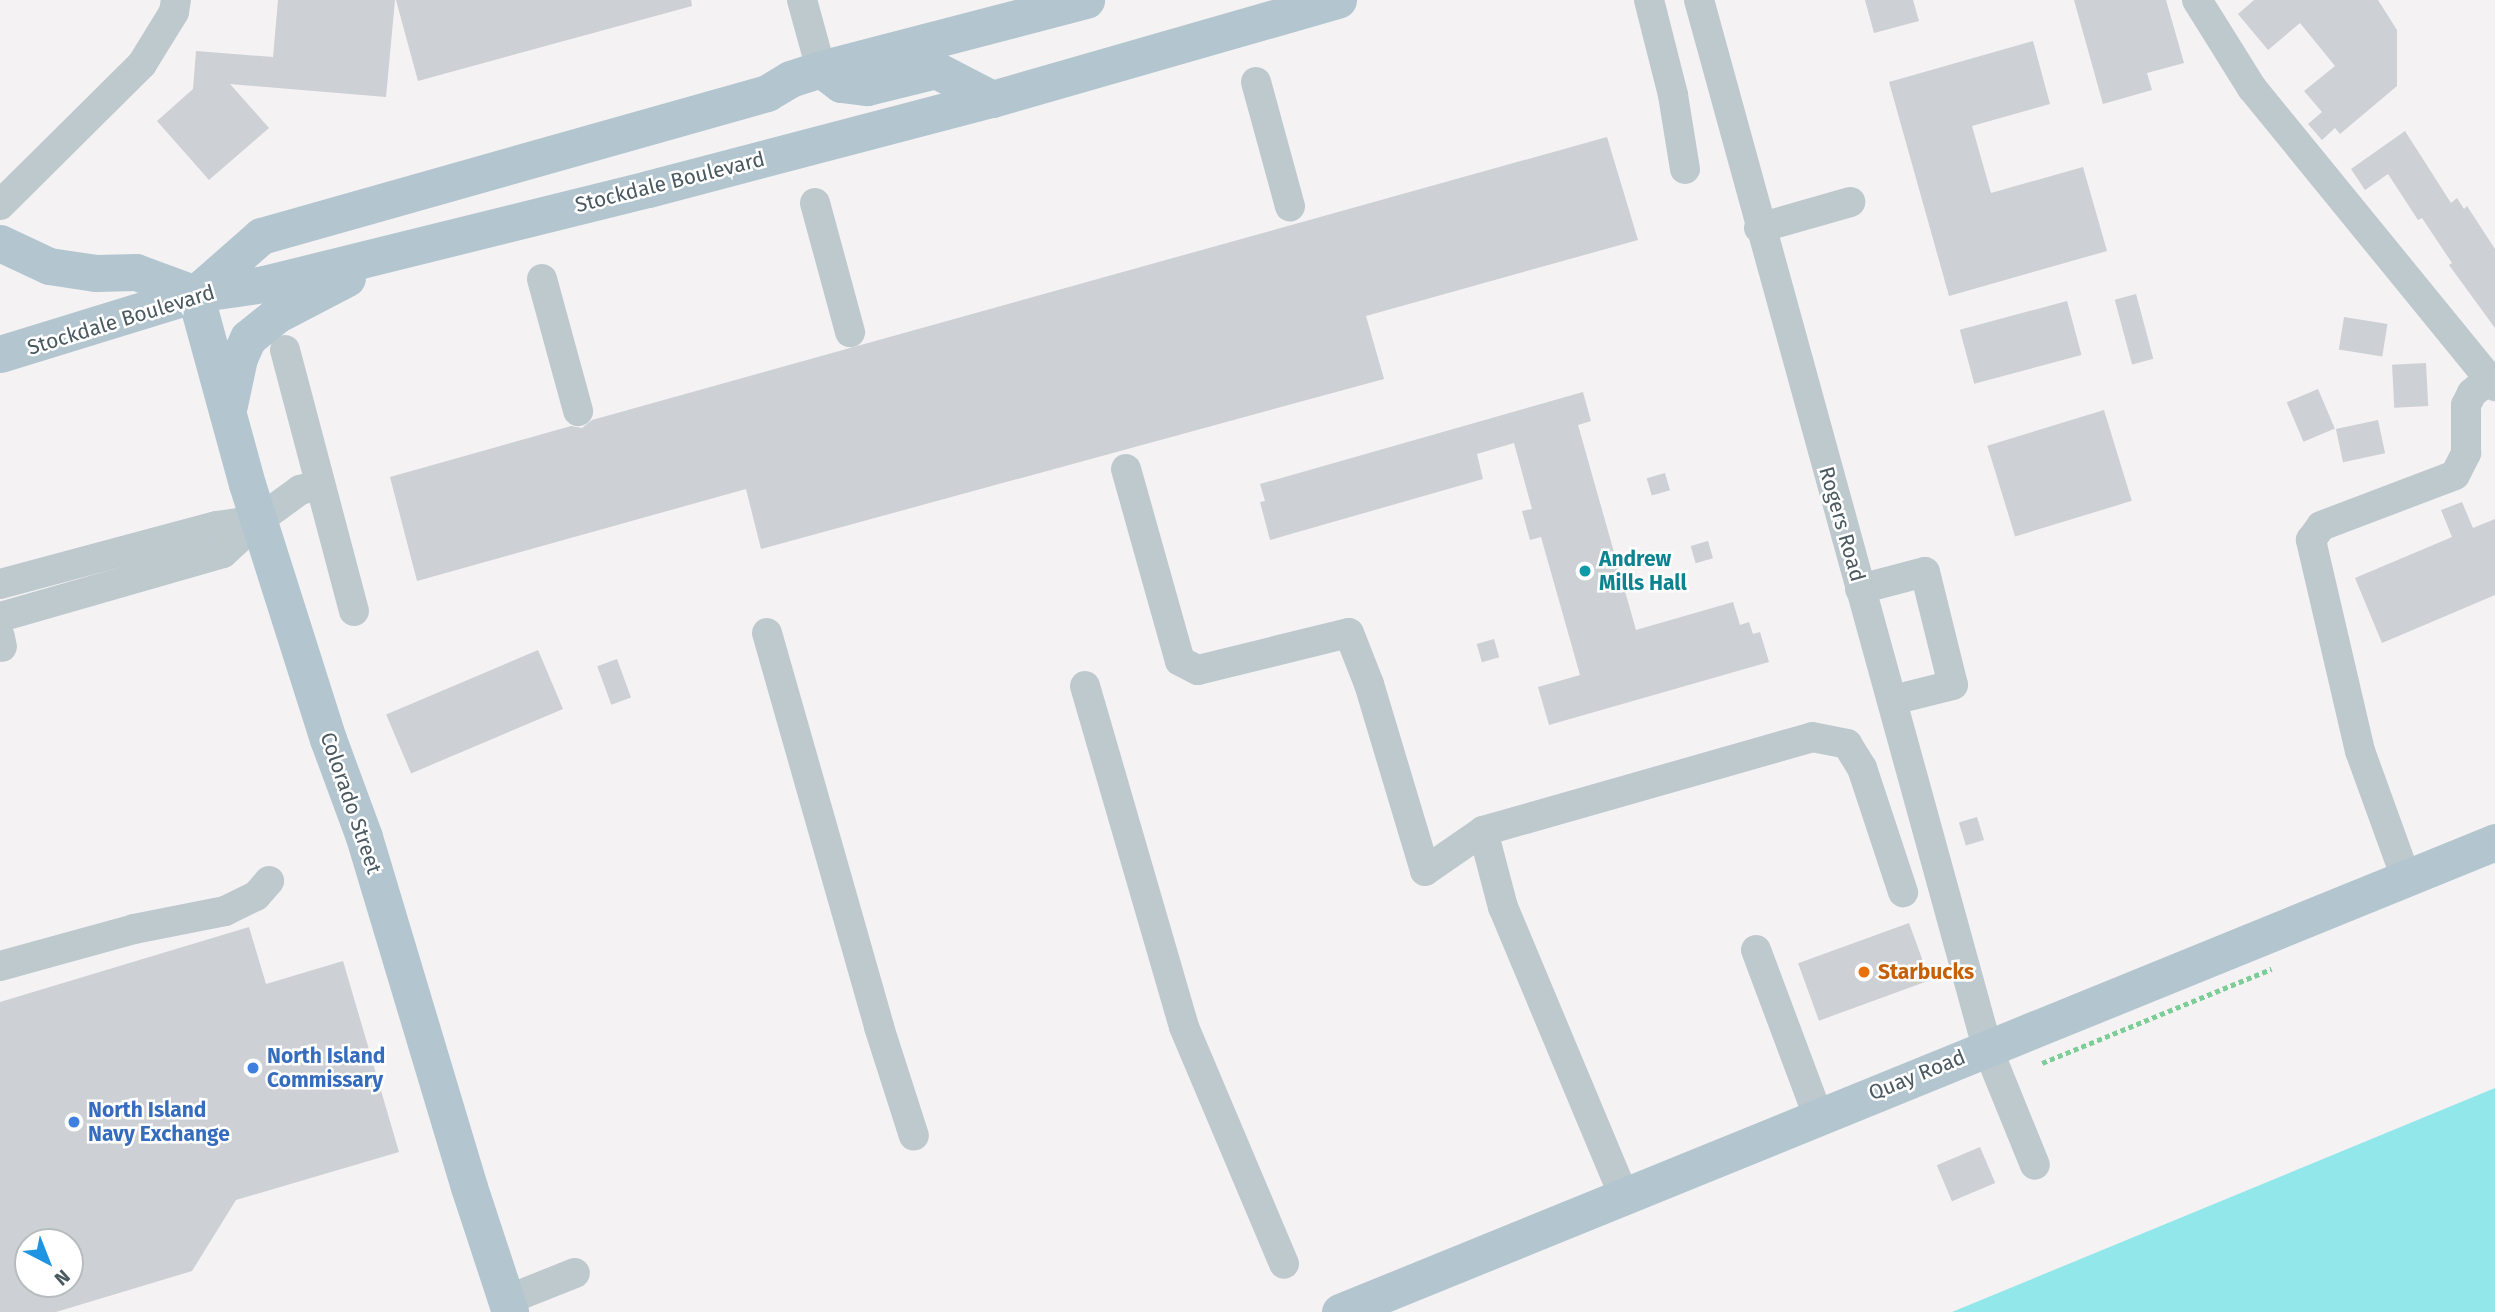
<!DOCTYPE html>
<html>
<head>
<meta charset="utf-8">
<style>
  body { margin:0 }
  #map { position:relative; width:2495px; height:1312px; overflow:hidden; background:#f4f2f3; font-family:"Fira Sans",sans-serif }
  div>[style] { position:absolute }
  .water>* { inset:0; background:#92e7eb }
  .building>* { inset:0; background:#cdd0d4; transform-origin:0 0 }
  .path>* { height:4.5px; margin-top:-2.25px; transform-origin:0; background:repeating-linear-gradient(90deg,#7ccd98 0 5px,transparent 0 8.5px) }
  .minor>* { height:30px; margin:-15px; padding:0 15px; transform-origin:15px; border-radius:15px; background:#bec9ce }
  .major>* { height:37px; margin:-18.5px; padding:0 18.5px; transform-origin:18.5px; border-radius:18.5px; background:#b3c6d0 }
  .dots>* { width:19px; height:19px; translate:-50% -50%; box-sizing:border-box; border:4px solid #fff; border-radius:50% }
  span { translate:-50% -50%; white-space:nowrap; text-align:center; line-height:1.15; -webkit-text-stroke:5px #fff; paint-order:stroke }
  .street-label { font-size:21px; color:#4a5960 }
  .culture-label { font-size:21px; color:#0d838f; font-weight:700 }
  .left { translate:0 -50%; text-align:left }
  .food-label { font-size:21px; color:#c56008; font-weight:700 }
  .shop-label { font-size:21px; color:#366cbe; font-weight:700 }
  .north { position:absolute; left:14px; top:1228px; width:70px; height:70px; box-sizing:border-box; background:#fff; border:2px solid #b7bdbf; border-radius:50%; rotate:138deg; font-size:19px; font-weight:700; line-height:28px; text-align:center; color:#4a5960 }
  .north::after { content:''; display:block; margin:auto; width:24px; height:32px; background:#1f94e2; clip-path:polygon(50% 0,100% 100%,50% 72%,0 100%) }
</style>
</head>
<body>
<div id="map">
  <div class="water">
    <div style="clip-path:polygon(2495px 1088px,2495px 1312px,1952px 1312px)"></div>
  </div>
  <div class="building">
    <div style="clip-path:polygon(278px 0,395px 0,386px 97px,230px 84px,269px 128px,209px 180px,157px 121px,193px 89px,196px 51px,273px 57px)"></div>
    <div style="clip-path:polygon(396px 0,691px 0,692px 6px,418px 81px)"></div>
    <div style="clip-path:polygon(1865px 0,1913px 0,1919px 21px,1874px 33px)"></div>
    <div style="clip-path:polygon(2074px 0,2166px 0,2184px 63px,2147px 73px,2152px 90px,2103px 104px)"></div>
    <div style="clip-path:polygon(2254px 0,2378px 0,2397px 30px,2397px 86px,2340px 134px,2335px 128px,2322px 140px,2308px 124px,2322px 112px,2304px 91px,2335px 66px,2300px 23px,2268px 50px,2238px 14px)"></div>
    <div style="clip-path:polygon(2033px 41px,2050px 104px,1972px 126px,1991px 193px,2083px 167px,2107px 251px,1949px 296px,1889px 82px)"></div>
    <div style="clip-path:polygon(2405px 131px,2451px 203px,2457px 198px,2464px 209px,2467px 206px,2495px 249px,2495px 328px,2449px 265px,2452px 263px,2422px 218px,2418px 220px,2388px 174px,2365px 190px,2351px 169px)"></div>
    <div style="clip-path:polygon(1607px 137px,1638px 240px,1366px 316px,1384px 379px,761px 549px,746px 489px,417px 581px,390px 477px,571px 426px,582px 428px,592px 420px)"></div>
    <div style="left:2136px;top:294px;width:67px;height:22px;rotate:75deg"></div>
    <div style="left:2067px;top:301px;width:56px;height:111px;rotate:75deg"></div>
    <div style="left:2344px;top:317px;width:44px;height:33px;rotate:9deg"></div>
    <div style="left:2426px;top:363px;width:43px;height:34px;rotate:87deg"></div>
    <div style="left:2318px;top:389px;width:43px;height:34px;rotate:67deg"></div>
    <div style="clip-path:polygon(1583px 392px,1591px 421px,1578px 425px,1636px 630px,1733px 602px,1740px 625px,1749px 622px,1753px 634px,1760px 632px,1769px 662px,1549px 725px,1538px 687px,1580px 675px,1541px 537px,1530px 540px,1522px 511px,1532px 509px,1514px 443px,1477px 454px,1483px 479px,1270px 540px,1260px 502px,1265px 501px,1260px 484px)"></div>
    <div style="left:2104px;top:410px;width:95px;height:122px;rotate:73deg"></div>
    <div style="left:2378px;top:420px;width:34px;height:43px;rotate:78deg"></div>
    <div style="left:1665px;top:473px;width:18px;height:19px;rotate:74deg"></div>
    <div style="clip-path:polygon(2462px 502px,2473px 528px,2495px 519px,2495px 595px,2382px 643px,2355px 578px,2452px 537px,2441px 510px)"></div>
    <div style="left:1708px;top:541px;width:18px;height:18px;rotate:74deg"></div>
    <div style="left:1494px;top:639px;width:19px;height:18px;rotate:74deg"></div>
    <div style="left:538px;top:650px;width:64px;height:165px;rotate:67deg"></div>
    <div style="left:617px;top:659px;width:41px;height:21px;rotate:70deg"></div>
    <div style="left:1977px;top:817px;width:24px;height:19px;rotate:73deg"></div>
    <div style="left:1909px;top:923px;width:61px;height:118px;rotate:70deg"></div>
    <div style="clip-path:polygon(evenodd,249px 927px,266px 984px,343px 961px,399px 1152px,236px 1200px,192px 1271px,56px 1312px,0 1312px,0 1002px,249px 927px,28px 1242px,70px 1242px,70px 1284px,28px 1284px,28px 1242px)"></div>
    <div style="left:1980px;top:1147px;width:39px;height:47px;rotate:67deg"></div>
  </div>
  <div class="path">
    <div style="left:2042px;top:1063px;width:248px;rotate:-22.3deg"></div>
  </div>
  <div class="minor">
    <div style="left:802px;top:0;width:72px;rotate:74.6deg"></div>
    <div style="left:1649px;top:0;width:98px;rotate:75.8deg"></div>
    <div style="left:1673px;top:95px;width:75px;rotate:80.8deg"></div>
    <div style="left:1699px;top:0;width:1086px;rotate:74.62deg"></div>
    <div style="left:1987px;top:1047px;width:127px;rotate:67.9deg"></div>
    <div style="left:2197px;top:0;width:104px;rotate:58deg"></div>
    <div style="left:2252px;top:88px;width:385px;rotate:50.8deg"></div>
    <div style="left:1256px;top:82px;width:129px;rotate:74.7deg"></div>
    <div style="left:815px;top:203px;width:134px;rotate:74.8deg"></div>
    <div style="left:0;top:205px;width:200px;rotate:-44.8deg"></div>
    <div style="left:142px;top:64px;width:61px;rotate:-58.4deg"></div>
    <div style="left:174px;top:12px;width:12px;rotate:-81deg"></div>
    <div style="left:1759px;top:228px;width:95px;rotate:-15.9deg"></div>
    <div style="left:542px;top:279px;width:137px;rotate:74.7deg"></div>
    <div style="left:285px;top:350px;width:270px;rotate:75.2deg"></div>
    <div style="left:1126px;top:469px;width:199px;rotate:74.3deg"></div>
    <div style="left:1180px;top:661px;width:20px;rotate:27deg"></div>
    <div style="left:1198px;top:670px;width:155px;rotate:-13.8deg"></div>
    <div style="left:1349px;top:633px;width:55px;rotate:68.6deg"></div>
    <div style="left:1369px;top:684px;width:195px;rotate:73.3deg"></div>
    <div style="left:1425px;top:871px;width:70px;rotate:-34.6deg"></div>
    <div style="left:1483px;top:831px;width:342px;rotate:-15.9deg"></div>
    <div style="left:1812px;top:737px;width:36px;rotate:11deg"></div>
    <div style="left:1847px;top:744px;width:28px;rotate:58deg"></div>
    <div style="left:1862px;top:768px;width:131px;rotate:71.7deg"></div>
    <div style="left:0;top:584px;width:225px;rotate:-15deg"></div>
    <div style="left:217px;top:526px;width:42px;rotate:-8.1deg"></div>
    <div style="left:1860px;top:589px;width:67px;rotate:-14.7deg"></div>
    <div style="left:1925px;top:572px;width:116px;rotate:76.1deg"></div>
    <div style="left:1953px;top:685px;width:62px;rotate:166deg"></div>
    <div style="left:0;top:617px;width:232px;rotate:-16deg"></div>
    <div style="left:223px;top:553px;width:49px;rotate:-42.5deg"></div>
    <div style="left:259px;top:520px;width:51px;rotate:-36.2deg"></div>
    <div style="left:300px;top:490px;width:21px;rotate:-14deg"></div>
    <div style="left:767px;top:633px;width:410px;rotate:74.1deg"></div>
    <div style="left:879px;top:1027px;width:114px;rotate:72.2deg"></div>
    <div style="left:0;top:637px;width:10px;rotate:79deg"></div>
    <div style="left:1085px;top:686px;width:355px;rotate:73.8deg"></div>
    <div style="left:1184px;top:1027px;width:257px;rotate:67.1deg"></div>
    <div style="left:1483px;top:831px;width:79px;rotate:75.3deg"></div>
    <div style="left:1503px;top:907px;width:313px;rotate:67.3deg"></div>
    <div style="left:2406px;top:878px;width:135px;rotate:-109.9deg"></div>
    <div style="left:2360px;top:751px;width:217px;rotate:-103.1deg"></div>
    <div style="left:2311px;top:540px;width:17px;rotate:-54deg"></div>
    <div style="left:2321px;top:526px;width:143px;rotate:-20.8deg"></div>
    <div style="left:2455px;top:475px;width:25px;rotate:-63deg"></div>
    <div style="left:2466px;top:453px;width:48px;rotate:-90deg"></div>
    <div style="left:2466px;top:405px;width:13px;rotate:-63deg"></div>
    <div style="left:2472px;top:393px;width:22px;rotate:-39deg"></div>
    <div style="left:1756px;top:950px;width:177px;rotate:69.5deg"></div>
    <div style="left:0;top:966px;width:139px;rotate:-15.4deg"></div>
    <div style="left:134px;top:929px;width:93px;rotate:-11.2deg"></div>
    <div style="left:225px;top:911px;width:34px;rotate:-26deg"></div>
    <div style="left:256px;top:896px;width:20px;rotate:-49deg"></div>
    <div style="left:507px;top:1300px;width:73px;rotate:-21.7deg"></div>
  </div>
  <div class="major">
    <div style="left:821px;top:69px;width:25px;rotate:37deg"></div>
    <div style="left:841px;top:84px;width:26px;rotate:7deg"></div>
    <div style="left:867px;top:87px;width:71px;rotate:-13.8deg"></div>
    <div style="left:936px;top:70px;width:63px;rotate:27.4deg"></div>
    <div style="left:0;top:243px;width:54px;rotate:25.1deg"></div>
    <div style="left:49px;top:266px;width:48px;rotate:8.5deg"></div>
    <div style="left:96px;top:273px;width:40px;rotate:-1.4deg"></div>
    <div style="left:136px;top:272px;width:63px;rotate:20.4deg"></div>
    <div style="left:195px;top:294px;width:197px;rotate:74.7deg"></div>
    <div style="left:247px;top:484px;width:268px;rotate:72.4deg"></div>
    <div style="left:328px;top:739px;width:104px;rotate:69.8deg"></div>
    <div style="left:364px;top:837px;width:365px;rotate:73.3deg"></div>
    <div style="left:469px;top:1187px;width:132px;rotate:71.8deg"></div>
    <div style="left:195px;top:294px;width:88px;rotate:-41.3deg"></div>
    <div style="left:261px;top:236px;width:526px;rotate:-15.78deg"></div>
    <div style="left:767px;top:93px;width:27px;rotate:-31deg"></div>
    <div style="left:790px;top:79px;width:33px;rotate:-18deg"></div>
    <div style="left:821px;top:69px;width:274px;rotate:-14.6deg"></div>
    <div style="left:0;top:354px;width:204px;rotate:-17.1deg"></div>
    <div style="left:195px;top:294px;width:70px;rotate:-8.2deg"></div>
    <div style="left:264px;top:284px;width:396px;rotate:-13.9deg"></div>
    <div style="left:648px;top:189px;width:356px;rotate:-14.7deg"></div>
    <div style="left:992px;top:99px;width:360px;rotate:-16deg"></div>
    <div style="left:229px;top:405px;width:48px;rotate:-78deg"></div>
    <div style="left:239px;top:358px;width:22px;rotate:-66deg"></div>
    <div style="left:248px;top:338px;width:36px;rotate:-39deg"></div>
    <div style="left:276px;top:315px;width:80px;rotate:-27.5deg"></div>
    <div style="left:1340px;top:1312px;width:1247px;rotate:-22.14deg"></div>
  </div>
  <div class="dots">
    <div style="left:1585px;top:571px;background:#0f9aa8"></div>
    <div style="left:1864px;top:972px;background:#e8710a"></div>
    <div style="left:253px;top:1068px;background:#3f7fe0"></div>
    <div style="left:74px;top:1122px;background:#3f7fe0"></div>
  </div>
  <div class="street-label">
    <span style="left:670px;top:182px;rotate:-14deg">Stockdale Boulevard</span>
    <span style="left:121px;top:320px;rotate:-17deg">Stockdale Boulevard</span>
    <span style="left:1842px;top:524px;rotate:74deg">Rogers Road</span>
    <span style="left:351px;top:803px;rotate:71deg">Colorado Street</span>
    <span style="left:1917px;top:1075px;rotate:-22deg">Quay Road</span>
  </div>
  <div class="culture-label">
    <span class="left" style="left:1599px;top:571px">Andrew<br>Mills Hall</span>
  </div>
  <div class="food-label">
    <span class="left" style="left:1878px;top:972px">Starbucks</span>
  </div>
  <div class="shop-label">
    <span class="left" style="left:267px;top:1068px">North Island<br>Commissary</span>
    <span class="left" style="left:88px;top:1122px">North Island<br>Navy Exchange</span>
  </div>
  <div class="north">N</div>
</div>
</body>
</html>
